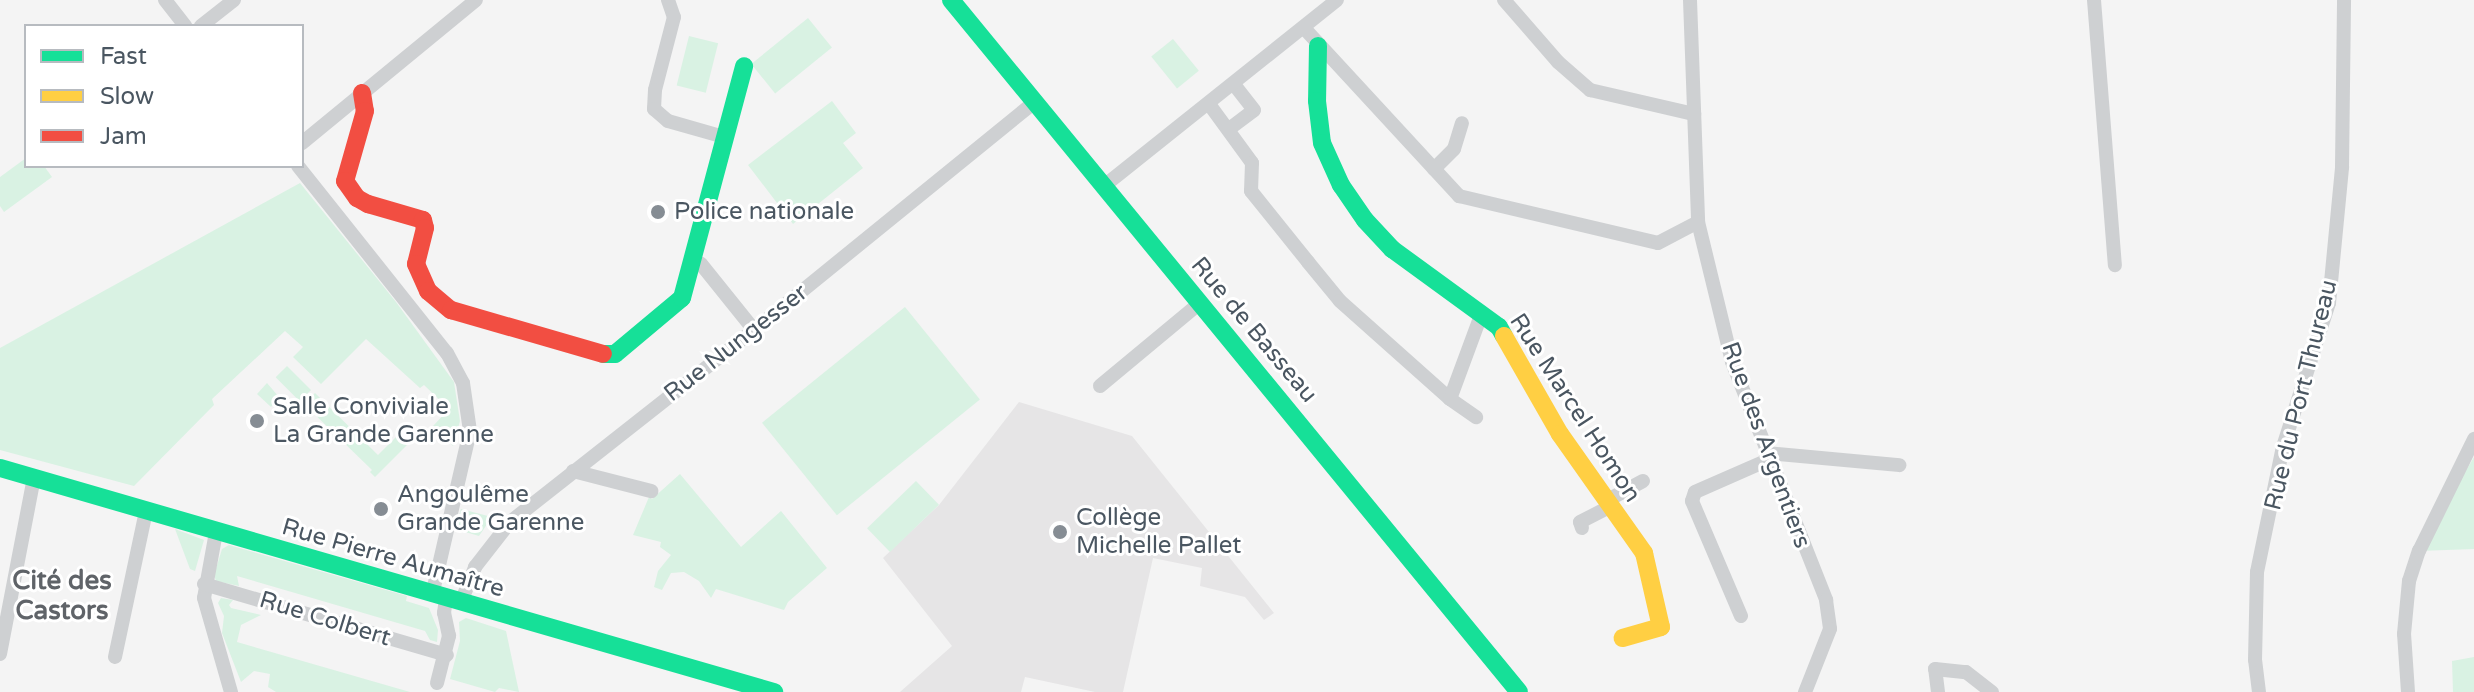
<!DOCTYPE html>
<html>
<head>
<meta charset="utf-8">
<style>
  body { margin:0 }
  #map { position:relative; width:2474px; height:692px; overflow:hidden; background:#f4f4f4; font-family:"Varela Round",sans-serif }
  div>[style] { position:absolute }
  .education>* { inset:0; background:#e6e5e6 }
  .green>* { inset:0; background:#d9f2e3; transform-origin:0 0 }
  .street>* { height:14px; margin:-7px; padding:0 7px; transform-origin:7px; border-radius:7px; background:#ced0d2 }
  .fast>* { height:18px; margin:-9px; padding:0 9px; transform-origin:9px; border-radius:9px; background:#16e098 }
  .slow>* { height:18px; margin:-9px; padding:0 9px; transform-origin:9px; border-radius:9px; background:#ffcf43 }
  .jam>* { height:18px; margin:-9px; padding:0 9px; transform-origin:9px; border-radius:9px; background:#f24e42 }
  .dots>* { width:22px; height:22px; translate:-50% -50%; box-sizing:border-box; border:4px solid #fff; border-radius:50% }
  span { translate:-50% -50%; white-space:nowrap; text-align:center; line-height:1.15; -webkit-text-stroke:6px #fff; paint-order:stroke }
  .poi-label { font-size:24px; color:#4a5661 }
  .left { translate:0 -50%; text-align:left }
  .street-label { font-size:24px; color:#4a5661 }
  .neighbourhood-label { font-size:26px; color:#5f6368; font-weight:700 }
  .legend { position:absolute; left:24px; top:24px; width:280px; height:144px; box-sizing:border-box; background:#fff; border:2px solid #b7bbc0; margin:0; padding:10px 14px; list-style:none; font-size:24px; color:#4a5661 }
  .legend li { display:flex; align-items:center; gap:16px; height:40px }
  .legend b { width:40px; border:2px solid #b7bbc0 }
</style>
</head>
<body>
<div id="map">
  <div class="education">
    <div style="clip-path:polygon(1019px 402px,1132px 436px,1274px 613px,1264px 620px,1245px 597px,1200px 586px,1202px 568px,1153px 558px,1123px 692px,1095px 692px,1025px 677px,1021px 692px,900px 692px,952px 646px,883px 558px,939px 505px)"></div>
  </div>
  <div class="green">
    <div style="left:808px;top:18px;width:38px;height:73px;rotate:51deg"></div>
    <div style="left:689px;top:36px;width:30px;height:51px;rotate:14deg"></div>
    <div style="left:1173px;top:39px;width:41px;height:28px;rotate:51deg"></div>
    <div style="clip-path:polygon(832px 101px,856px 133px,843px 143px,863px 168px,793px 224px,748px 165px)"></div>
    <div style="clip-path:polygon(26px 158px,26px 166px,44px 166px,52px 177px,4px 212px,0 206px,0 177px)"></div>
    <div style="clip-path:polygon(300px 183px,396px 302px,454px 382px,460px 421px,453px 446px,433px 426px,449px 409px,424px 385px,420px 388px,366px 339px,321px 384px,293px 357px,303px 347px,285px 331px,212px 399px,214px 405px,134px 486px,0 450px,0 348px)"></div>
    <div style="left:905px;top:307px;width:119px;height:184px;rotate:51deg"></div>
    <div style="left:287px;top:366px;width:34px;height:16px;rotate:45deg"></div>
    <div style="clip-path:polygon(267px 383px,279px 397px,271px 407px,257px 394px)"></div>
    <div style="clip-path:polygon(315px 393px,378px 455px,409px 424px,419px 433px,375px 477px,370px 472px,372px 470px,304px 404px)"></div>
    <div style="clip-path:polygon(2474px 457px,2474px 549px,2419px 551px)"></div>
    <div style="clip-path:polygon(680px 474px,741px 547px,781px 511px,827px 568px,788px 602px,784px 610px,716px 589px,711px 598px,699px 581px,684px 572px,671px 573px,662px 590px,654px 587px,658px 571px,671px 555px,660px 547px,661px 542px,633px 535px,649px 497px,652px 499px)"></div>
    <div style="left:916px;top:481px;width:33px;height:68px;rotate:46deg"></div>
    <div style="clip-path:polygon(461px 509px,492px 517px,479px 536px,455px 529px)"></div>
    <div style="clip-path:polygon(175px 529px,204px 540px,195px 571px,190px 569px)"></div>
    <div style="clip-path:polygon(229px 545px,407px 596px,406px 601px,429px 608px,438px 630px,437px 642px,430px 640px,425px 631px,237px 576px,239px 586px,216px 581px,214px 575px,222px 549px)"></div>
    <div style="clip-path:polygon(221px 598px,233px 600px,229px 605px,231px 608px,261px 615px,241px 625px,237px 642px,410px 692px,276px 692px,268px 687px,270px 674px,254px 671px,241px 682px,222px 633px,224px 616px,218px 603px)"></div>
    <div style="clip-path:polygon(466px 618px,506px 631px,519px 692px,499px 688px,495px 692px,450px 679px,460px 641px,459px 622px)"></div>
    <div style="clip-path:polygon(2474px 657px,2474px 692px,2453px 692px,2452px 661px)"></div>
  </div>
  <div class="street">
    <div style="left:165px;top:0;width:33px;rotate:52deg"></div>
    <div style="left:668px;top:0;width:18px;rotate:71deg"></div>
    <div style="left:674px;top:17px;width:75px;rotate:104.6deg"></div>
    <div style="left:655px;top:90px;width:19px;rotate:93deg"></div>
    <div style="left:654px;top:109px;width:18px;rotate:41deg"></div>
    <div style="left:668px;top:121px;width:58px;rotate:15.9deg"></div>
    <div style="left:1504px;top:0;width:82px;rotate:48.9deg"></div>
    <div style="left:1558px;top:62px;width:43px;rotate:41.2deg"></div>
    <div style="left:1590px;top:90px;width:107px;rotate:13deg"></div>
    <div style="left:1690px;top:0;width:222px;rotate:87.9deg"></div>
    <div style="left:1698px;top:222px;width:144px;rotate:76.3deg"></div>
    <div style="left:1732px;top:362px;width:256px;rotate:68.4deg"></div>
    <div style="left:1826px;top:600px;width:29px;rotate:82deg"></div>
    <div style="left:1830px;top:629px;width:68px;rotate:111.6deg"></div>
    <div style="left:2094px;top:0;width:266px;rotate:85.5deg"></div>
    <div style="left:201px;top:26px;width:42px;rotate:-38.2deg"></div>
    <div style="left:1304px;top:28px;width:229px;rotate:47.3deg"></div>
    <div style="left:1459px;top:196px;width:204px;rotate:13.3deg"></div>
    <div style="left:1658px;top:243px;width:45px;rotate:-27.7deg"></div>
    <div style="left:1209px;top:104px;width:73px;rotate:53.9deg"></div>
    <div style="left:1252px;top:163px;width:28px;rotate:92deg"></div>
    <div style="left:1251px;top:191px;width:91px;rotate:51.2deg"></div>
    <div style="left:1308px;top:262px;width:50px;rotate:50.6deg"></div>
    <div style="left:1340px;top:301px;width:147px;rotate:41.7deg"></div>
    <div style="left:1450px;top:399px;width:90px;rotate:-69.7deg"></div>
    <div style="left:1229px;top:129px;width:31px;rotate:-37deg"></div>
    <div style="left:1254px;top:110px;width:33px;rotate:-128deg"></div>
    <div style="left:302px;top:143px;width:225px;rotate:-39.4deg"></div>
    <div style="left:298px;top:166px;width:239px;rotate:51.5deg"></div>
    <div style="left:447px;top:353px;width:34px;rotate:62deg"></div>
    <div style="left:463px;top:383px;width:49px;rotate:81.7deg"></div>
    <div style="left:470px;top:431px;width:168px;rotate:103deg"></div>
    <div style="left:1434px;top:169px;width:28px;rotate:-45deg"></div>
    <div style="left:1454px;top:149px;width:27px;rotate:-73deg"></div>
    <div style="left:1104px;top:186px;width:298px;rotate:-38.6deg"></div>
    <div style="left:692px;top:259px;width:10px;rotate:29deg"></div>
    <div style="left:701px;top:264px;width:85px;rotate:51.2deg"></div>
    <div style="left:1100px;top:386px;width:130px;rotate:-39.7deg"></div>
    <div style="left:1450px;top:399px;width:32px;rotate:35deg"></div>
    <div style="left:1766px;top:453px;width:134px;rotate:5.2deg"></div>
    <div style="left:573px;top:471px;width:81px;rotate:14.4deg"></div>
    <div style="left:1582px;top:528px;width:6px;rotate:-108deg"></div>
    <div style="left:1580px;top:522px;width:29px;rotate:-27deg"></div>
    <div style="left:1606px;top:509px;width:8px;rotate:-90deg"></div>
    <div style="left:1606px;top:501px;width:42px;rotate:-28.4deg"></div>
    <div style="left:216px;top:532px;width:67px;rotate:100.3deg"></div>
    <div style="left:204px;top:598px;width:98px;rotate:74deg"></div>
    <div style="left:204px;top:584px;width:253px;rotate:16.3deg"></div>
    <div style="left:461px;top:602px;width:38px;rotate:-68deg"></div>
    <div style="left:475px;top:567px;width:57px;rotate:-52.1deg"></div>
    <div style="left:510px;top:522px;width:310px;rotate:-38.2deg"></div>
    <div style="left:754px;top:330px;width:362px;rotate:-39.1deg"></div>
    <div style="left:1741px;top:616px;width:125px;rotate:-113.1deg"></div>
    <div style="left:1692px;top:501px;width:9px;rotate:-72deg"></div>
    <div style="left:1695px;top:492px;width:80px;rotate:-23.7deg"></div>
    <div style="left:0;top:654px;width:179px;rotate:-79.1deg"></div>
    <div style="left:115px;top:657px;width:149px;rotate:-78deg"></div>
    <div style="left:437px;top:683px;width:49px;rotate:-75.7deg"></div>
    <div style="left:449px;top:636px;width:24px;rotate:-102deg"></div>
    <div style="left:444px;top:613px;width:14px;rotate:-82deg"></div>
    <div style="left:1938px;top:692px;width:23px;rotate:-97deg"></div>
    <div style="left:1935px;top:669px;width:31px;rotate:6deg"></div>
    <div style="left:1966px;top:672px;width:33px;rotate:38deg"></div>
    <div style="left:2259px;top:692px;width:32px;rotate:-97deg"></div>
    <div style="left:2255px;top:660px;width:88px;rotate:-88.7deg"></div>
    <div style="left:2257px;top:572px;width:128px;rotate:-78.3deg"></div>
    <div style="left:2283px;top:447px;width:151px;rotate:-72.3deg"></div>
    <div style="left:2329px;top:303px;width:137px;rotate:-84.5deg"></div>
    <div style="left:2342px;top:167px;width:167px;rotate:-89.3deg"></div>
    <div style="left:2408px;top:692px;width:58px;rotate:-93.9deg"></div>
    <div style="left:2404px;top:634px;width:53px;rotate:-84.6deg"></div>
    <div style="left:2409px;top:581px;width:32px;rotate:-72deg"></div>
    <div style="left:2419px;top:551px;width:125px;rotate:-63.8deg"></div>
  </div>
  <div class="fast">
    <div style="left:951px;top:0;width:895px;rotate:50.62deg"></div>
    <div style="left:1318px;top:46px;width:55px;rotate:91deg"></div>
    <div style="left:1317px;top:101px;width:42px;rotate:83.2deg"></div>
    <div style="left:1322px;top:143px;width:46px;rotate:65.7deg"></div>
    <div style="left:1341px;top:185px;width:42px;rotate:55.6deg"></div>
    <div style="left:1365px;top:220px;width:40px;rotate:47deg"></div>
    <div style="left:1392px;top:249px;width:132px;rotate:36.1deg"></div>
    <div style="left:1499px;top:327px;width:10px;rotate:61deg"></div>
    <div style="left:603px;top:354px;width:12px"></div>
    <div style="left:615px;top:354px;width:87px;rotate:-39.9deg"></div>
    <div style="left:682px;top:298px;width:240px;rotate:-75deg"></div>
    <div style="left:0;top:468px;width:806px;rotate:16.14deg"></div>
  </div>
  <div class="slow">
    <div style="left:1504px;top:336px;width:113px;rotate:60.3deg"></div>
    <div style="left:1560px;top:434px;width:146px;rotate:54.8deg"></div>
    <div style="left:1644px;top:553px;width:76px;rotate:77.1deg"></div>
    <div style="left:1661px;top:627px;width:40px;rotate:164deg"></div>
  </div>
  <div class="jam">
    <div style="left:362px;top:93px;width:18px;rotate:81deg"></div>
    <div style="left:365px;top:111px;width:73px;rotate:105.9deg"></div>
    <div style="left:345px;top:181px;width:21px;rotate:55deg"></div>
    <div style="left:357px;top:198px;width:13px;rotate:29deg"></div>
    <div style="left:368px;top:204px;width:57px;rotate:16.2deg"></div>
    <div style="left:423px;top:220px;width:8px;rotate:76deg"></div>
    <div style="left:425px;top:228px;width:37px;rotate:104deg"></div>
    <div style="left:416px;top:264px;width:30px;rotate:66deg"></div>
    <div style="left:428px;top:291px;width:30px;rotate:40deg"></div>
    <div style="left:451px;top:310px;width:158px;rotate:16.1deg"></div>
  </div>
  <div class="dots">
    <div style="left:658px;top:212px;background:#868d94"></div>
    <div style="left:257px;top:421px;background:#868d94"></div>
    <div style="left:381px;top:509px;background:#868d94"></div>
    <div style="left:1060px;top:532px;background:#868d94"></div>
  </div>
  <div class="poi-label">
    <span class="left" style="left:674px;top:212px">Police nationale</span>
    <span class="left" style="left:273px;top:421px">Salle Conviviale<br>La Grande Garenne</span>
    <span class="left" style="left:397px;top:509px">Angoulême<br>Grande Garenne</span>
    <span class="left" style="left:1076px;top:532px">Collège<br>Michelle Pallet</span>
  </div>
  <div class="street-label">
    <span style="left:1254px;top:330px;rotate:50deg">Rue de Basseau</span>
    <span style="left:736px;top:343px;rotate:-38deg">Rue Nungesser</span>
    <span style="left:2301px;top:395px;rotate:-76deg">Rue du Port Thureau</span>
    <span style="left:1575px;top:408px;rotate:57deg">Rue Marcel Homon</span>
    <span style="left:1766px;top:445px;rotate:70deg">Rue des Argentiers</span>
    <span style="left:393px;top:558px;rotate:16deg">Rue Pierre Aumaître</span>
    <span style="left:325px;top:619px;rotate:17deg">Rue Colbert</span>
  </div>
  <div class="neighbourhood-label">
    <span style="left:62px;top:596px">Cité des<br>Castors</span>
  </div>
  <ul class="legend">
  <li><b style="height:10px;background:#16e098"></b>Fast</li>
  <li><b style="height:10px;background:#ffcf43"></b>Slow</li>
  <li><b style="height:10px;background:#f24e42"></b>Jam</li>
  </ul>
</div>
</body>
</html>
